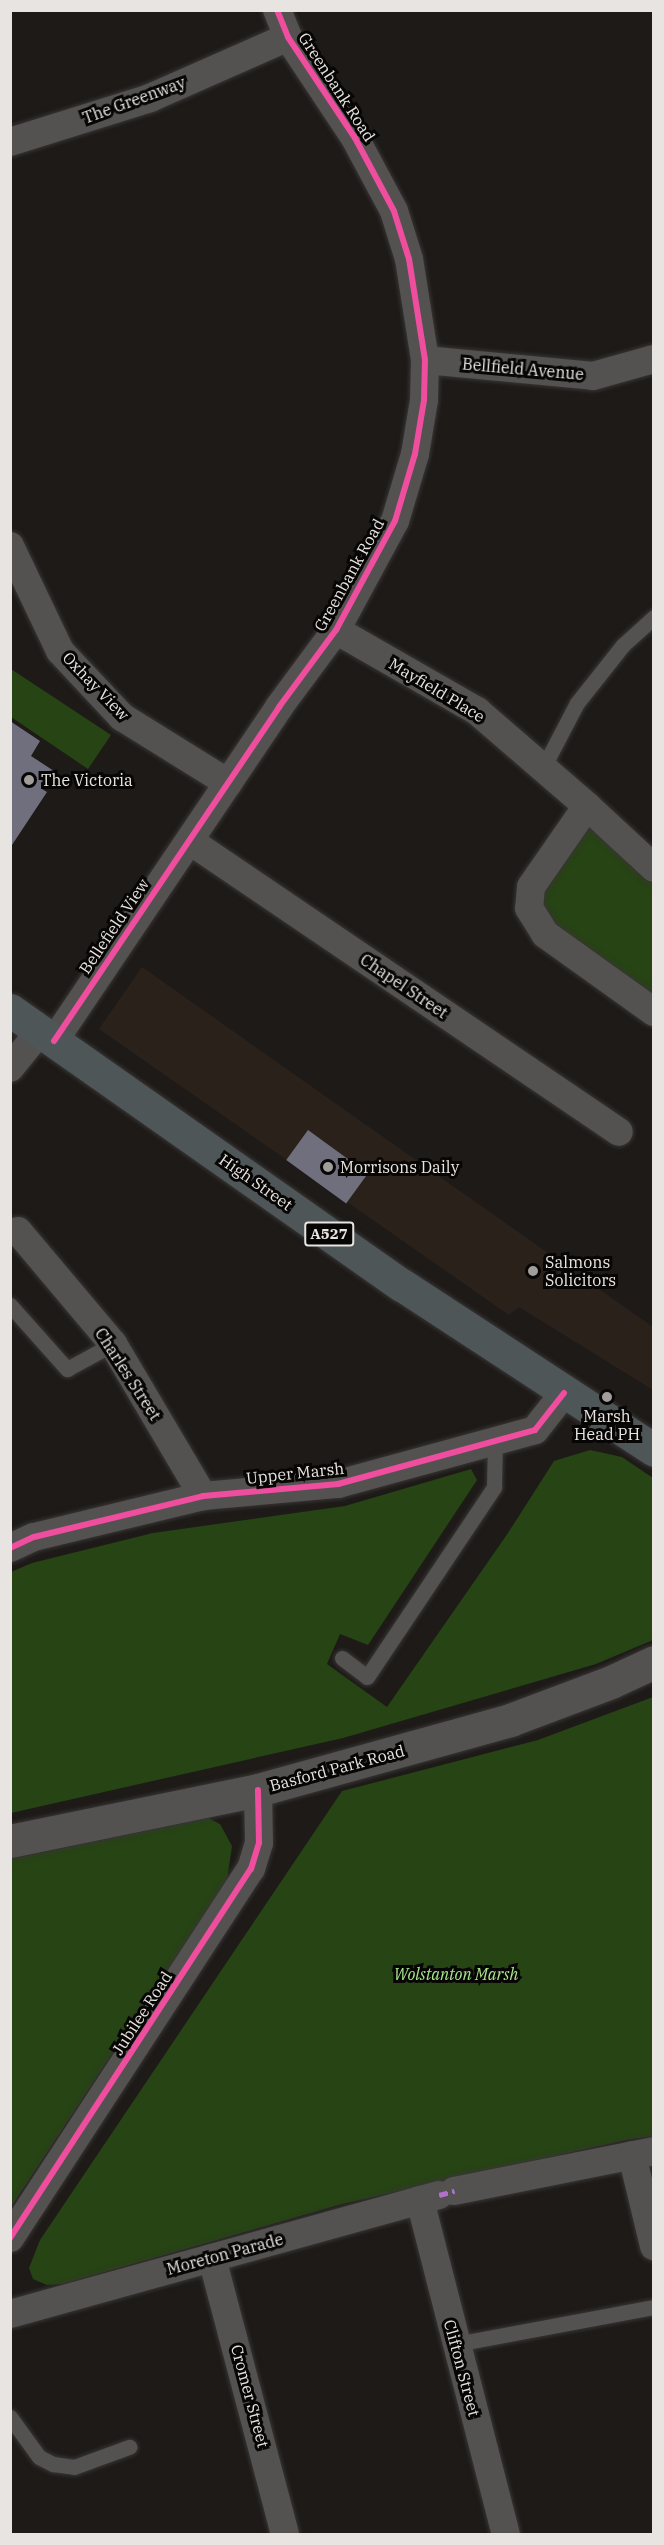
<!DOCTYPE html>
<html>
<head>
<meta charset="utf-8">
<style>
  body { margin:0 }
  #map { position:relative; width:664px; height:2545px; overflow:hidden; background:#1d1a18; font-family:"IBM Plex Serif",serif }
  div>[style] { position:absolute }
  .built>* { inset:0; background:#2b211b }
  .green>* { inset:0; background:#274415 }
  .building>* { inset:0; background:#706f7d; transform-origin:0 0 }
  .roads { filter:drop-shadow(0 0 2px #383534) drop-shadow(0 0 2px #383534) }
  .service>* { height:15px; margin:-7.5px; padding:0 7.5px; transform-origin:7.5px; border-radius:7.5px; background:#545251 }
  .minor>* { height:28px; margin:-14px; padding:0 14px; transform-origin:14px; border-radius:14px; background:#545251 }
  .secondary>* { height:33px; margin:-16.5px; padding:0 16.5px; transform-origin:16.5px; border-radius:16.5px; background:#545251 }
  .trunk>* { height:33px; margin:-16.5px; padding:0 16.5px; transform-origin:16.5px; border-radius:16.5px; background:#4e5658 }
  .quiet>* { height:4.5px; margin-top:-2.25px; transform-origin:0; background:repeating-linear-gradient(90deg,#b36fd0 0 9px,transparent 0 13.5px) }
  .cycleway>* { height:6px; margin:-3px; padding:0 3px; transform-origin:3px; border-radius:3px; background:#ef4d9e }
  .dots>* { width:16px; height:16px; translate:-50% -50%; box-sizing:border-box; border:3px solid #070605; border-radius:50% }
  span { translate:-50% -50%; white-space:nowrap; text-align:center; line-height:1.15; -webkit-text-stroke:6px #070605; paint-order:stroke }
  .shield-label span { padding:2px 4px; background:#070605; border:2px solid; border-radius:4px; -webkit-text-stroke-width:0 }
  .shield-label { font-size:15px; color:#e8e4e1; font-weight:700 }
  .street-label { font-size:16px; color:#e8e4e1 }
  .poi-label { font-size:16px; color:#e8e4e1 }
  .left { translate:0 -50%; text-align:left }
  .park-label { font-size:16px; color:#a9e88d; font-style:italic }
  .frame { position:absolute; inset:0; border:12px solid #e8e4e1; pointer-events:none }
</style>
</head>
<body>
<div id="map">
  <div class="built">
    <div style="clip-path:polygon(142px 967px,653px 1327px,653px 1390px,519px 1307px,509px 1315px,99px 1029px)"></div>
  </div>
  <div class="green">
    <div style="clip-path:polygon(11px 669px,111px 735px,88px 769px,11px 717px)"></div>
    <div style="clip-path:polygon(587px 806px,653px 868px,653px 1012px,545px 934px,531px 887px)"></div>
    <div style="clip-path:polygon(590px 1450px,622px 1457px,653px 1478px,653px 1640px,596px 1664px,343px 1738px,11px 1813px,11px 1572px,32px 1563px,153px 1533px,345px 1506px,471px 1469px,477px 1480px,368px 1645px,340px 1634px,327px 1664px,387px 1707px,508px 1533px,554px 1461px)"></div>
    <div style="clip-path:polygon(653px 1697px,653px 2136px,626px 2140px,342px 2204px,63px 2284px,47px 2285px,33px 2279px,29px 2268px,40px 2240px,342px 1791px,538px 1740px)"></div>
    <div style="clip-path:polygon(208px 1818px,220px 1824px,232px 1846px,227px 1880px,11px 2207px,11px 1859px)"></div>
  </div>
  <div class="building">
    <div style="clip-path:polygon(10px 721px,40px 741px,31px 756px,54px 771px,42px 789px,47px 792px,10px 848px)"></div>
    <div style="left:308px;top:1130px;width:74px;height:37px;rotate:36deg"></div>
  </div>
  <div class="roads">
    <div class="service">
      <div style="left:543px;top:768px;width:73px;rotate:-62.4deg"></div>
      <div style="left:577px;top:703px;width:74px;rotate:-51.6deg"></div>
      <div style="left:623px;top:645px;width:42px;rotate:-42.1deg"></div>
      <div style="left:10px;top:1305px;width:86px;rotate:48.3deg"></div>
      <div style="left:67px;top:1369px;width:52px;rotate:-28.5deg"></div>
      <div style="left:342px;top:1658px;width:31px;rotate:37deg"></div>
      <div style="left:367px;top:1677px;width:229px;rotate:-56.2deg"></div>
      <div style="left:494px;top:1487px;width:46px;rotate:-88.8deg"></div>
      <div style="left:456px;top:2344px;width:201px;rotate:-10.6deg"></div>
      <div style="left:10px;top:2417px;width:49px;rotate:54.1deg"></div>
      <div style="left:39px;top:2457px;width:16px;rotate:27deg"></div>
      <div style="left:53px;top:2464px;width:21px;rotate:8deg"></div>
      <div style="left:74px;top:2467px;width:59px;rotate:-20deg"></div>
    </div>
    <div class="minor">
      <div style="left:10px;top:142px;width:147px;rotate:-17.4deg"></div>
      <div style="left:150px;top:98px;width:151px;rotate:-23.8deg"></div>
      <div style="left:425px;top:360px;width:169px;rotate:5.4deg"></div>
      <div style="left:593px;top:376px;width:63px;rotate:-15.6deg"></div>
      <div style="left:10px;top:546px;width:116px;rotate:64.5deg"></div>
      <div style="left:60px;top:651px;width:91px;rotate:46.8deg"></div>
      <div style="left:122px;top:717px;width:125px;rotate:31.9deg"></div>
      <div style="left:336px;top:630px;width:163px;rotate:29.9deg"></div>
      <div style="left:477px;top:711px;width:145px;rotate:40.8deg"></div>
      <div style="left:587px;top:806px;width:91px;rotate:42.8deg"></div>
      <div style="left:587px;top:806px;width:98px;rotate:124.7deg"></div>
      <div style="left:531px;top:887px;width:21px;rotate:95deg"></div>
      <div style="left:529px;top:908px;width:31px;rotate:58deg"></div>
      <div style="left:545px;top:934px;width:134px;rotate:35.6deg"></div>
      <div style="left:190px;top:841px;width:518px;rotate:34.15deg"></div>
      <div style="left:54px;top:1041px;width:403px;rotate:-56deg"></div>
      <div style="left:279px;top:707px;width:96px;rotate:-53.5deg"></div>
      <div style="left:336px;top:630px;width:124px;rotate:-61.6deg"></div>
      <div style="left:395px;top:521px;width:70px;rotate:-73.4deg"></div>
      <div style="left:415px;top:454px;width:55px;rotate:-80.5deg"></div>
      <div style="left:424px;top:400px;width:40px;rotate:-88.6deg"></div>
      <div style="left:425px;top:360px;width:102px;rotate:-99deg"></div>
      <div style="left:409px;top:259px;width:50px;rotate:-107.4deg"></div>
      <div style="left:394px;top:211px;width:83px;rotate:-118.1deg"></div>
      <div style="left:355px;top:138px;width:121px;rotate:-123.6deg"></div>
      <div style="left:288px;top:37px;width:29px;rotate:-112deg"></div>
      <div style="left:10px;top:1068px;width:48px;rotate:-51deg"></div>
      <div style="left:18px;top:1231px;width:148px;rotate:49.9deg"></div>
      <div style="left:113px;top:1344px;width:177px;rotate:59.4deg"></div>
      <div style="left:10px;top:1548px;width:26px;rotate:-25deg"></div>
      <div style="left:34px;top:1537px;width:174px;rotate:-13.6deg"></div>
      <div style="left:203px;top:1496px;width:136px;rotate:-5.1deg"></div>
      <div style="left:338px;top:1484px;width:204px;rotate:-15.3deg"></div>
      <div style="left:535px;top:1430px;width:47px;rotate:-51.9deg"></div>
      <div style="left:632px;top:2155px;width:94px;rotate:76.4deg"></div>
      <div style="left:454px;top:2191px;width:204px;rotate:-11.3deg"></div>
      <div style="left:420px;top:2200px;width:345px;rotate:75.6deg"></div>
      <div style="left:10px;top:2238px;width:441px;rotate:-56.9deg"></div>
      <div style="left:251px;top:1869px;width:27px;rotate:-73deg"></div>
      <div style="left:259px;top:1843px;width:53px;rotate:-91.1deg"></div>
      <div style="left:212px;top:2258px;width:285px;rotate:75.2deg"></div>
      <div style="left:10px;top:2314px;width:445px;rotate:-15.5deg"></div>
    </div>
    <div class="secondary">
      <div style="left:10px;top:1841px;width:253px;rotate:-11.6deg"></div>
      <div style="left:258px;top:1790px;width:262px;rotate:-15.5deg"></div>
      <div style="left:510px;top:1720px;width:108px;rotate:-20.6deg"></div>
      <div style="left:611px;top:1682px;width:47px;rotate:-24.9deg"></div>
    </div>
    <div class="trunk">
      <div style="left:10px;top:1010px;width:479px;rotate:35.1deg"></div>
      <div style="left:402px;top:1285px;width:301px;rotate:33.2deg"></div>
    </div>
  </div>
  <div class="quiet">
    <div style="left:439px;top:2195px;width:16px;rotate:-15deg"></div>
  </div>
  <div class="cycleway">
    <div style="left:54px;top:1041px;width:403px;rotate:-56deg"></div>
    <div style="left:279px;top:707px;width:96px;rotate:-53.5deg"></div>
    <div style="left:336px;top:630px;width:124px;rotate:-61.6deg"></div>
    <div style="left:395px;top:521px;width:70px;rotate:-73.4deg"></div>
    <div style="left:415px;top:454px;width:55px;rotate:-80.5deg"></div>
    <div style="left:424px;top:400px;width:40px;rotate:-88.6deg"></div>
    <div style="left:425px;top:360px;width:102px;rotate:-99deg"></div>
    <div style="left:409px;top:259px;width:50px;rotate:-107.4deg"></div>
    <div style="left:394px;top:211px;width:83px;rotate:-118.1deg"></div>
    <div style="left:355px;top:138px;width:121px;rotate:-123.6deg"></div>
    <div style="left:288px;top:37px;width:29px;rotate:-112deg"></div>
    <div style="left:10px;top:1548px;width:26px;rotate:-25deg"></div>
    <div style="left:34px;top:1537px;width:174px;rotate:-13.6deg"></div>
    <div style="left:203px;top:1496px;width:136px;rotate:-5.1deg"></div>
    <div style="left:338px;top:1484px;width:204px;rotate:-15.3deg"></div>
    <div style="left:535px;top:1430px;width:47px;rotate:-51.9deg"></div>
    <div style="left:10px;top:2238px;width:441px;rotate:-56.9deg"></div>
    <div style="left:251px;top:1869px;width:27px;rotate:-73deg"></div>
    <div style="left:259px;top:1843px;width:53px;rotate:-91.1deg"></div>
  </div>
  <div class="dots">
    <div style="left:29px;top:780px;background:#a19d9b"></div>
    <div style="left:328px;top:1167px;background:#a19d9b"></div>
    <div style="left:533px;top:1271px;background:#a19d9b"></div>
    <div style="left:607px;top:1397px;background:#a19d9b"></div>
  </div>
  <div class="shield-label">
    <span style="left:329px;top:1234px">A527</span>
  </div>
  <div class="street-label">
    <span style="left:337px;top:87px;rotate:57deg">Greenbank Road</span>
    <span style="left:134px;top:100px;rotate:-20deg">The Greenway</span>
    <span style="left:523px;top:369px;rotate:5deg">Bellfield Avenue</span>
    <span style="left:349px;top:575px;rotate:-61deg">Greenbank Road</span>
    <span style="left:96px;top:686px;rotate:46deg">Oxhay View</span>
    <span style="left:437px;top:690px;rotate:31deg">Mayfield Place</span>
    <span style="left:114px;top:926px;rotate:-56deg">Bellefield View</span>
    <span style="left:404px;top:986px;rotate:34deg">Chapel Street</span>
    <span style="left:256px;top:1182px;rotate:35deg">High Street</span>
    <span style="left:128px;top:1374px;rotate:57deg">Charles Street</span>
    <span style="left:295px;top:1473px;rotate:-6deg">Upper Marsh</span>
    <span style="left:337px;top:1768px;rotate:-15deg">Basford Park Road</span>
    <span style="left:142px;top:2013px;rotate:-57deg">Jubilee Road</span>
    <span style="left:225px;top:2254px;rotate:-15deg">Moreton Parade</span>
    <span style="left:462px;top:2368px;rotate:75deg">Clifton Street</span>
    <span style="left:250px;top:2396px;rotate:75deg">Cromer Street</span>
  </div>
  <div class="poi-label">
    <span class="left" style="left:41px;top:780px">The Victoria</span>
    <span class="left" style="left:340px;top:1167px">Morrisons Daily</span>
    <span class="left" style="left:545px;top:1271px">Salmons<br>Solicitors</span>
    <span style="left:607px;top:1425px">Marsh<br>Head PH</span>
  </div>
  <div class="park-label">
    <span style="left:456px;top:1974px">Wolstanton Marsh</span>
  </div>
  <div class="frame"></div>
</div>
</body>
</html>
